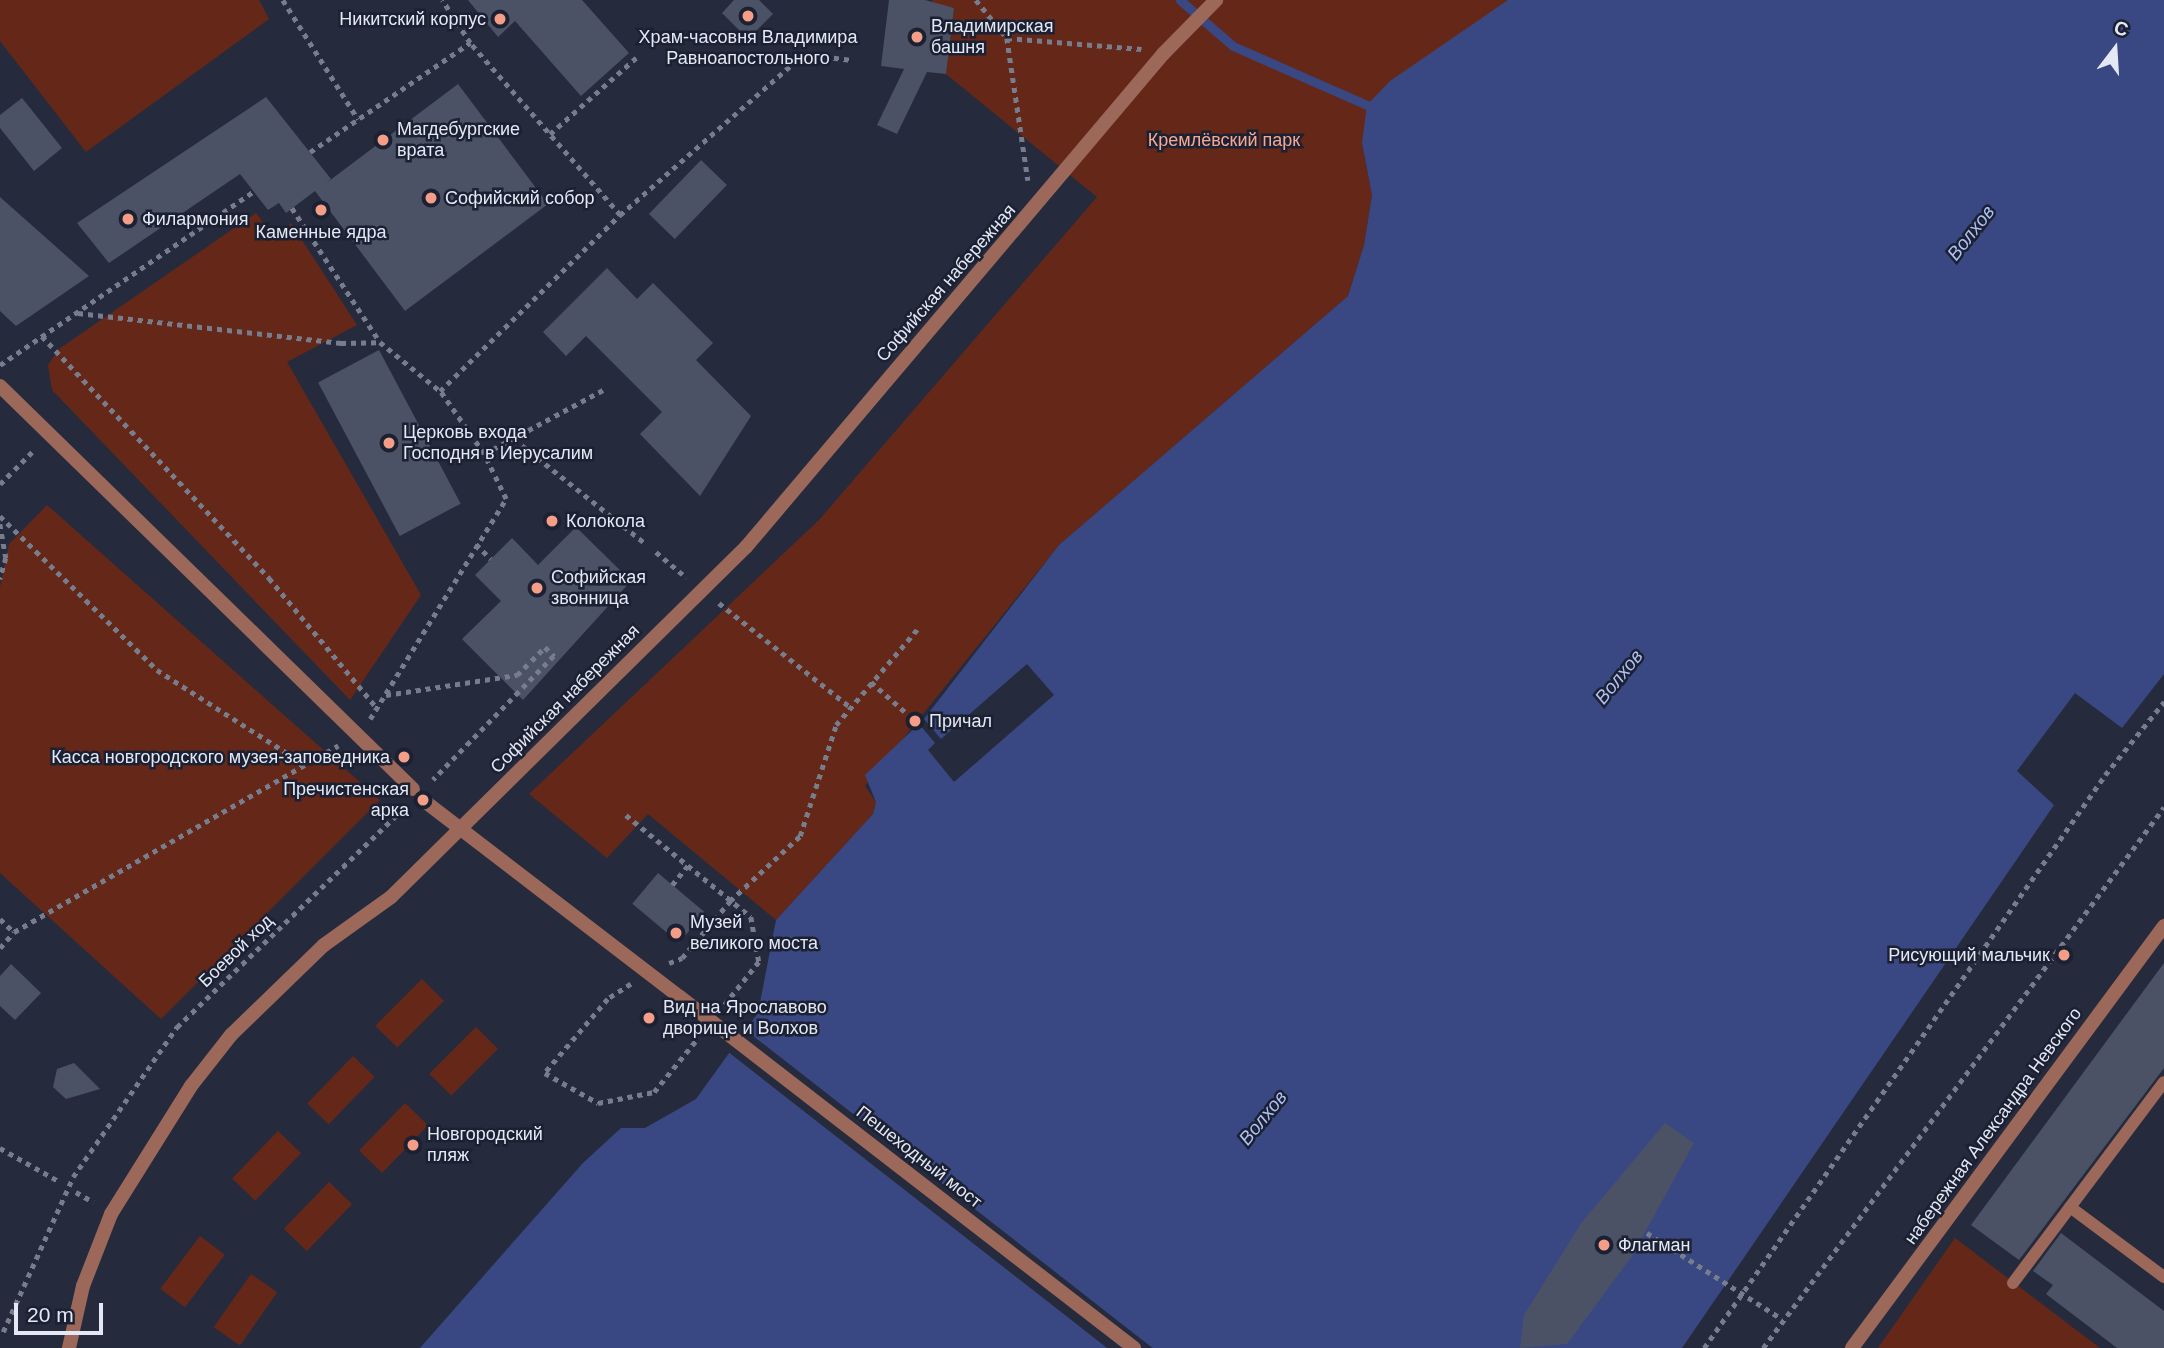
<!DOCTYPE html>
<html>
<head>
<meta charset="utf-8">
<style>
  body { margin:0 }
  #map { position:relative; width:2164px; height:1348px; overflow:hidden; background:#252b3d; font-family:Helvetica,sans-serif }
  div>[style] { position:absolute }
  .green>* { inset:0; background:#652818; transform-origin:0 0 }
  .water>* { inset:0; background:#394882 }
  .pier>* { inset:0; background:#252b3d; transform-origin:0 0 }
  .stream>* { height:9px; margin:-4.5px; padding:0 4.5px; transform-origin:4.5px; border-radius:4.5px; background:#394882 }
  .building>* { inset:0; background:#4b5266; transform-origin:0 0 }
  .path>* { height:4.5px; margin-top:-2.25px; transform-origin:0; background:repeating-linear-gradient(90deg,#777d8c 0 5px,transparent 0 10px) }
  .lane>* { height:12px; margin:-6px; padding:0 6px; transform-origin:6px; border-radius:6px; background:#9c685a }
  .street>* { height:14px; margin:-7px; padding:0 7px; transform-origin:7px; border-radius:7px; background:#9c685a }
  .street-bridge>* { height:14px; margin:-7px; padding:0 7px; transform-origin:7px; border-radius:7px; background:#9c685a }
  .dots>* { width:19px; height:19px; translate:-50% -50%; box-sizing:border-box; border:4px solid #1b2132; border-radius:50% }
  span { translate:-50% -50%; white-space:nowrap; text-align:center; line-height:1.15; -webkit-text-stroke:5px #1b2132; paint-order:stroke }
  .poi-label { font-size:18px; color:#e3e8f4 }
  .right { translate:-100% -50%; text-align:right }
  .left { translate:0 -50%; text-align:left }
  .park-label { font-size:18px; color:#f8a791 }
  .street-label { font-size:18px; color:#e3e8f4 }
  .water-label { font-size:19px; color:#afc0f4; font-style:italic }
  .north { position:absolute; left:2080px; top:14px; width:70px; height:70px; -webkit-text-stroke:5px #1b2132; paint-order:stroke; rotate:17deg; font-size:19px; font-weight:700; line-height:28px; text-align:center; color:#e3e8f4 }
  .north::after { content:''; display:block; margin:auto; width:24px; height:32px; background:#e3e8f4; clip-path:polygon(50% 0,100% 100%,50% 72%,0 100%) }
  .scale { position:absolute; left:14px; top:1303px; width:89px; height:32px; box-sizing:border-box; border:4px solid #e3e8f4; border-top:0; padding-left:9px; font-size:21px; line-height:24px; white-space:nowrap; color:#e3e8f4; -webkit-text-stroke:5px #1b2132; paint-order:stroke }
</style>
</head>
<body>
<div id="map">
  <div class="green">
    <div style="clip-path:polygon(0 0,259px 0,269px 19px,86px 152px,0 41px)"></div>
    <div style="clip-path:polygon(932px 0,1508px 0,1362px 143px,1372px 195px,1364px 245px,1348px 296px,1059px 545px,865px 786px,876px 802px,873px 814px,776px 920px,648px 814px,607px 858px,529px 794px,819px 520px,1097px 197px,946px 74px,954px 8px,932px 5px)"></div>
    <div style="clip-path:polygon(256px 213px,267px 228px,283px 230px,291px 223px,357px 325px,287px 362px,421px 595px,350px 700px,52px 390px,48px 365px,59px 349px)"></div>
    <div style="clip-path:polygon(47px 505px,380px 800px,161px 1019px,0 873px,0 587px,9px 544px)"></div>
    <div style="left:422px;top:979px;width:31px;height:66px;rotate:45deg"></div>
    <div style="left:476px;top:1027px;width:31px;height:66px;rotate:45deg"></div>
    <div style="left:353px;top:1056px;width:30px;height:66px;rotate:44deg"></div>
    <div style="left:405px;top:1103px;width:32px;height:66px;rotate:44deg"></div>
    <div style="left:278px;top:1131px;width:32px;height:66px;rotate:44deg"></div>
    <div style="left:329px;top:1182px;width:32px;height:65px;rotate:44deg"></div>
    <div style="left:200px;top:1236px;width:31px;height:66px;rotate:37deg"></div>
    <div style="clip-path:polygon(1955px 1238px,2100px 1348px,1878px 1348px)"></div>
    <div style="left:251px;top:1274px;width:32px;height:65px;rotate:35deg"></div>
  </div>
  <div class="water">
    <div style="clip-path:polygon(1508px 0,2164px 0,2164px 674px,2122px 728px,2075px 693px,2017px 771px,2054px 805px,1682px 1348px,420px 1348px,583px 1163px,621px 1128px,645px 1128px,696px 1099px,758px 1013px,776px 920px,873px 814px,876px 802px,865px 775px,924px 719px,1059px 545px,1348px 296px,1364px 245px,1372px 195px,1362px 143px,1367px 105px,1390px 81px)"></div>
  </div>
  <div class="pier">
    <div style="clip-path:polygon(1027px 664px,1054px 695px,954px 782px,928px 750px,935px 743px,919px 724px,924px 719px,941px 739px)"></div>
    <div style="left:743px;top:1028px;width:522px;height:28px;rotate:38deg"></div>
  </div>
  <div class="stream">
    <div style="left:1180px;top:0;width:70px;rotate:41deg"></div>
    <div style="left:1233px;top:46px;width:146px;rotate:23.8deg"></div>
  </div>
  <div class="building">
    <div style="clip-path:polygon(468px 0,582px 0,629px 53px,581px 96px,515px 21px,498px 37px)"></div>
    <div style="clip-path:polygon(734px 0,759px 0,773px 14px,748px 39px,722px 13px)"></div>
    <div style="clip-path:polygon(889px 0,925px 0,954px 8px,946px 74px,927px 72px,897px 134px,877px 125px,904px 69px,881px 66px)"></div>
    <div style="clip-path:polygon(458px 84px,548px 204px,405px 311px,315px 191px,286px 213px,279px 203px,268px 210px,240px 174px,109px 263px,77px 223px,266px 97px,331px 179px,325px 184px)"></div>
    <div style="clip-path:polygon(22px 98px,62px 148px,34px 171px,0 128px,0 115px)"></div>
    <div style="left:701px;top:160px;width:36px;height:75px;rotate:44deg"></div>
    <div style="clip-path:polygon(0 197px,89px 276px,16px 326px,0 311px)"></div>
    <div style="clip-path:polygon(607px 268px,637px 299px,653px 283px,713px 343px,696px 360px,751px 416px,700px 496px,640px 434px,662px 412px,586px 336px,566px 356px,543px 332px)"></div>
    <div style="left:379px;top:350px;width:174px;height:69px;rotate:62deg"></div>
    <div style="clip-path:polygon(576px 527px,631px 581px,523px 700px,462px 639px,501px 601px,475px 575px,512px 538px,538px 565px)"></div>
    <div style="left:658px;top:873px;width:61px;height:40px;rotate:40deg"></div>
    <div style="clip-path:polygon(2164px 963px,2164px 1068px,2019px 1260px,1971px 1225px)"></div>
    <div style="clip-path:polygon(11px 964px,41px 993px,15px 1020px,0 1006px,0 976px)"></div>
    <div style="clip-path:polygon(74px 1063px,100px 1089px,66px 1099px,53px 1087px,57px 1069px)"></div>
    <div style="clip-path:polygon(1665px 1123px,1694px 1143px,1632px 1256px,1567px 1344px,1520px 1348px,1524px 1315px,1582px 1222px)"></div>
    <div style="clip-path:polygon(2061px 1233px,2164px 1311px,2164px 1348px,2117px 1348px,2046px 1294px,2053px 1285px,2033px 1271px)"></div>
  </div>
  <div class="path">
    <div style="left:283px;top:0;width:141px;rotate:57.8deg"></div>
    <div style="left:976px;top:0;width:49px;rotate:50.8deg"></div>
    <div style="left:1007px;top:38px;width:144px;rotate:81.6deg"></div>
    <div style="left:1007px;top:38px;width:135px;rotate:4.7deg"></div>
    <div style="left:550px;top:134px;width:115px;rotate:-41.5deg"></div>
    <div style="left:310px;top:152px;width:194px;rotate:-34.3deg"></div>
    <div style="left:292px;top:208px;width:160px;rotate:56.7deg"></div>
    <div style="left:380px;top:342px;width:77px;rotate:39.2deg"></div>
    <div style="left:620px;top:215px;width:244px;rotate:-41.2deg"></div>
    <div style="left:804px;top:54px;width:48px;rotate:7.1deg"></div>
    <div style="left:78px;top:313px;width:265px;rotate:6.5deg"></div>
    <div style="left:341px;top:343px;width:39px;rotate:-1deg"></div>
    <div style="left:42px;top:336px;width:332px;rotate:46.8deg"></div>
    <div style="left:269px;top:578px;width:169px;rotate:50.3deg"></div>
    <div style="left:0;top:365px;width:308px;rotate:-34.4deg"></div>
    <div style="left:514px;top:439px;width:169px;rotate:38.5deg"></div>
    <div style="left:484px;top:454px;width:135px;rotate:-28.3deg"></div>
    <div style="left:0;top:484px;width:48px;rotate:-45deg"></div>
    <div style="left:0;top:516px;width:220px;rotate:44.4deg"></div>
    <div style="left:157px;top:670px;width:174px;rotate:32.6deg"></div>
    <div style="left:0;top:524px;width:35px;rotate:80deg"></div>
    <div style="left:6px;top:558px;width:22px;rotate:106deg"></div>
    <div style="left:476px;top:544px;width:21px;rotate:45deg"></div>
    <div style="left:656px;top:552px;width:40px;rotate:40deg"></div>
    <div style="left:719px;top:603px;width:167px;rotate:38.4deg"></div>
    <div style="left:871px;top:682px;width:64px;rotate:41.2deg"></div>
    <div style="left:386px;top:695px;width:133px;rotate:-8.7deg"></div>
    <div style="left:517px;top:675px;width:40px;rotate:-45deg"></div>
    <div style="left:545px;top:647px;width:13px;rotate:45deg"></div>
    <div style="left:554px;top:656px;width:173px;rotate:134.3deg"></div>
    <div style="left:370px;top:719px;width:259px;rotate:-58.3deg"></div>
    <div style="left:506px;top:499px;width:50px;rotate:-116.1deg"></div>
    <div style="left:484px;top:454px;width:77px;rotate:-124.9deg"></div>
    <div style="left:440px;top:391px;width:252px;rotate:-44.4deg"></div>
    <div style="left:620px;top:215px;width:228px;rotate:-131.1deg"></div>
    <div style="left:470px;top:43px;width:51px;rotate:-123.1deg"></div>
    <div style="left:626px;top:815px;width:161px;rotate:39.2deg"></div>
    <div style="left:751px;top:917px;width:46px;rotate:79.9deg"></div>
    <div style="left:759px;top:962px;width:56px;rotate:128.5deg"></div>
    <div style="left:672px;top:885px;width:26px;rotate:-51deg"></div>
    <div style="left:0;top:919px;width:19px;rotate:43deg"></div>
    <div style="left:0;top:948px;width:21px;rotate:-49deg"></div>
    <div style="left:14px;top:932px;width:374px;rotate:-29.9deg"></div>
    <div style="left:669px;top:963px;width:14px;rotate:-21deg"></div>
    <div style="left:682px;top:958px;width:75px;rotate:-49.9deg"></div>
    <div style="left:730px;top:901px;width:96px;rotate:-42.9deg"></div>
    <div style="left:800px;top:836px;width:117px;rotate:-72deg"></div>
    <div style="left:836px;top:725px;width:128px;rotate:-49.7deg"></div>
    <div style="left:631px;top:984px;width:27px;rotate:147deg"></div>
    <div style="left:608px;top:999px;width:97px;rotate:130.4deg"></div>
    <div style="left:545px;top:1073px;width:61px;rotate:29.5deg"></div>
    <div style="left:598px;top:1103px;width:57px;rotate:-11.1deg"></div>
    <div style="left:654px;top:1092px;width:70px;rotate:-50.8deg"></div>
    <div style="left:0;top:1148px;width:69px;rotate:29.5deg"></div>
    <div style="left:76px;top:1192px;width:20px;rotate:30deg"></div>
    <div style="left:1647px;top:1233px;width:160px;rotate:32.5deg"></div>
    <div style="left:3px;top:1332px;width:170px;rotate:-65.7deg"></div>
    <div style="left:73px;top:1177px;width:183px;rotate:-55.3deg"></div>
    <div style="left:177px;top:1027px;width:315px;rotate:-44deg"></div>
    <div style="left:1704px;top:1348px;width:699px;rotate:-55.01deg"></div>
    <div style="left:2105px;top:775px;width:94px;rotate:-51.1deg"></div>
    <div style="left:1763px;top:1348px;width:673px;rotate:-53.45deg"></div>
  </div>
  <div class="lane">
    <div style="left:2070px;top:1207px;width:117px;rotate:36.7deg"></div>
    <div style="left:2013px;top:1283px;width:251px;rotate:-53.1deg"></div>
  </div>
  <div class="street">
    <div style="left:0;top:386px;width:577px;rotate:44.3deg"></div>
    <div style="left:423px;top:800px;width:324px;rotate:37.5deg"></div>
    <div style="left:69px;top:1348px;width:64px;rotate:-77.3deg"></div>
    <div style="left:83px;top:1286px;width:77px;rotate:-68.7deg"></div>
    <div style="left:111px;top:1214px;width:151px;rotate:-58deg"></div>
    <div style="left:191px;top:1086px;width:65px;rotate:-51.9deg"></div>
    <div style="left:231px;top:1035px;width:129px;rotate:-44.1deg"></div>
    <div style="left:324px;top:945px;width:82px;rotate:-35.6deg"></div>
    <div style="left:391px;top:897px;width:499px;rotate:-44.6deg"></div>
    <div style="left:746px;top:547px;width:646px;rotate:-49.77deg"></div>
    <div style="left:1163px;top:54px;width:76px;rotate:-45.5deg"></div>
    <div style="left:1852px;top:1348px;width:525px;rotate:-53.52deg"></div>
  </div>
  <div class="street-bridge">
    <div style="left:680px;top:997px;width:574px;rotate:37.71deg"></div>
  </div>
  <div class="dots">
    <div style="left:748px;top:16px;background:#f49e87"></div>
    <div style="left:500px;top:19px;background:#f49e87"></div>
    <div style="left:917px;top:37px;background:#f49e87"></div>
    <div style="left:383px;top:140px;background:#f49e87"></div>
    <div style="left:431px;top:198px;background:#f49e87"></div>
    <div style="left:321px;top:210px;background:#f49e87"></div>
    <div style="left:128px;top:219px;background:#f49e87"></div>
    <div style="left:389px;top:443px;background:#f49e87"></div>
    <div style="left:552px;top:521px;background:#f49e87"></div>
    <div style="left:537px;top:588px;background:#f49e87"></div>
    <div style="left:915px;top:721px;background:#f49e87"></div>
    <div style="left:404px;top:757px;background:#f49e87"></div>
    <div style="left:423px;top:800px;background:#f49e87"></div>
    <div style="left:676px;top:933px;background:#f49e87"></div>
    <div style="left:2064px;top:955px;background:#f49e87"></div>
    <div style="left:649px;top:1018px;background:#f49e87"></div>
    <div style="left:413px;top:1145px;background:#f49e87"></div>
    <div style="left:1604px;top:1245px;background:#f49e87"></div>
  </div>
  <div class="poi-label">
    <span class="right" style="left:486px;top:19px">Никитский корпус</span>
    <span class="left" style="left:931px;top:37px">Владимирская<br>башня</span>
    <span style="left:748px;top:48px">Храм-часовня Владимира<br>Равноапостольного</span>
    <span class="left" style="left:397px;top:140px">Магдебургские<br>врата</span>
    <span class="left" style="left:445px;top:198px">Софийский собор</span>
    <span class="left" style="left:142px;top:219px">Филармония</span>
    <span style="left:321px;top:232px">Каменные ядра</span>
    <span class="left" style="left:403px;top:443px">Церковь входа<br>Господня в Иерусалим</span>
    <span class="left" style="left:566px;top:521px">Колокола</span>
    <span class="left" style="left:551px;top:588px">Софийская<br>звонница</span>
    <span class="left" style="left:929px;top:721px">Причал</span>
    <span class="right" style="left:390px;top:757px">Касса новгородского музея-заповедника</span>
    <span class="right" style="left:409px;top:800px">Пречистенская<br>арка</span>
    <span class="left" style="left:690px;top:933px">Музей<br>великого моста</span>
    <span class="right" style="left:2050px;top:955px">Рисующий мальчик</span>
    <span class="left" style="left:663px;top:1018px">Вид на Ярославово<br>дворище и Волхов</span>
    <span class="left" style="left:427px;top:1145px">Новгородский<br>пляж</span>
    <span class="left" style="left:1618px;top:1245px">Флагман</span>
  </div>
  <div class="park-label">
    <span style="left:1224px;top:140px">Кремлёвский парк</span>
  </div>
  <div class="street-label">
    <span style="left:946px;top:283px;rotate:-49deg">Софийская набережная</span>
    <span style="left:565px;top:699px;rotate:-45deg">Софийская набережная</span>
    <span style="left:236px;top:951px;rotate:-44deg">Боевой ход</span>
    <span style="left:1993px;top:1126px;rotate:-54deg">набережная Александра Невского</span>
    <span style="left:919px;top:1157px;rotate:38deg">Пешеходный мост</span>
  </div>
  <div class="water-label">
    <span style="left:1971px;top:233px;rotate:-52deg">Волхов</span>
    <span style="left:1619px;top:677px;rotate:-51deg">Волхов</span>
    <span style="left:1263px;top:1118px;rotate:-51deg">Волхов</span>
  </div>
  <div class="north">С</div>
  <div class="scale">20 m</div>
</div>
</body>
</html>
